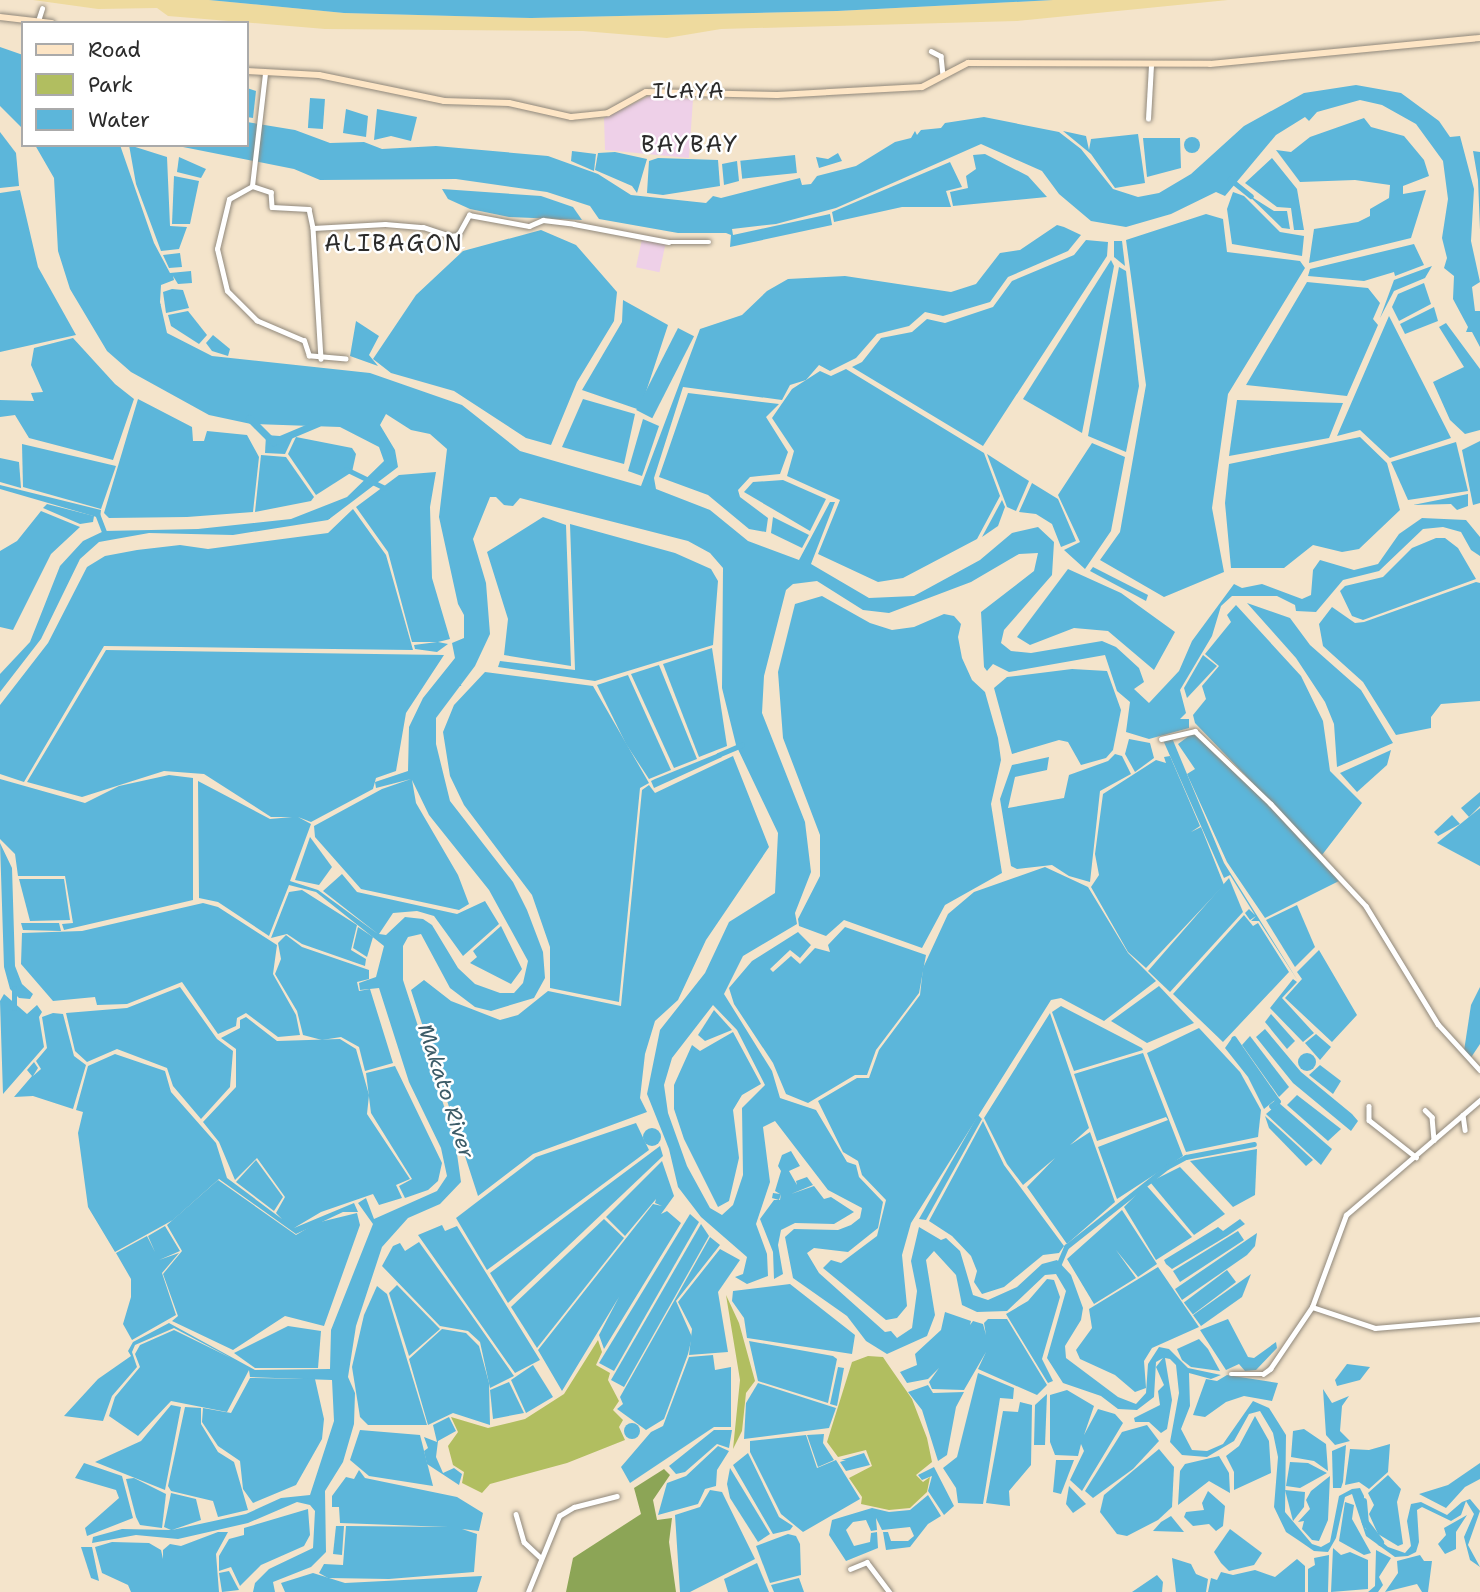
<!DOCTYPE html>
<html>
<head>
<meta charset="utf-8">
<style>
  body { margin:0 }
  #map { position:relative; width:1480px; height:1592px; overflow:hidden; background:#f4e4cb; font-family:"Shantell Sans",sans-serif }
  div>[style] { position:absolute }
  .built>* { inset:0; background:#eed0e8; transform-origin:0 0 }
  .green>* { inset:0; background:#b1be60 }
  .forest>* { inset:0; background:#8ca556 }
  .sand>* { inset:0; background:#eeda9e }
  .water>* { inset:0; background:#5cb6da; transform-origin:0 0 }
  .round { border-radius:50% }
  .canal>* { height:4.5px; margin:-2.25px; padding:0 2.25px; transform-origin:2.25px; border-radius:2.25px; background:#5cb6da }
  .river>* { height:7px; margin:-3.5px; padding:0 3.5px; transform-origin:3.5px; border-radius:3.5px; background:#5cb6da }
  .roads { filter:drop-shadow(0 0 2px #90887b) drop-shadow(0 0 2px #90887b) }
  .street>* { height:4.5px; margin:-2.25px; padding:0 2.25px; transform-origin:2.25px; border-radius:2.25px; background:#fff }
  .secondary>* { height:6px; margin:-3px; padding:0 3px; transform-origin:3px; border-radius:3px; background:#fde5c5 }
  span { translate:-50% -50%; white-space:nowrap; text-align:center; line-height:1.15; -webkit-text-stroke:5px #fff; paint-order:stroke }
  .neighbourhood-label { font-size:21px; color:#2b2b2b; letter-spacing:2px }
  .water-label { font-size:21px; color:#3c5c68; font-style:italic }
  .quarter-label { font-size:23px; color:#2b2b2b; letter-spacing:2px }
  .legend { position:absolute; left:21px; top:21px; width:228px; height:126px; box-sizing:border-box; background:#fff; border:2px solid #aaa; margin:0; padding:9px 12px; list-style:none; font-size:21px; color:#2b2b2b }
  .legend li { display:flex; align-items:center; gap:14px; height:35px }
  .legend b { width:35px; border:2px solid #aaa }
</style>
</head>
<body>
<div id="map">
  <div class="built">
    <div style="clip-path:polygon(651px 95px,693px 99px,689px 158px,605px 150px,604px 118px)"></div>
    <div style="left:642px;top:239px;width:24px;height:29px;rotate:12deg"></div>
  </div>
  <div class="green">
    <div style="clip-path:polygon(726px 1295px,739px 1323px,755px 1381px,746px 1393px,742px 1431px,733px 1449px,740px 1380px)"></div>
    <div style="clip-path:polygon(598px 1340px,602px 1352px,596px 1365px,610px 1373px,608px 1380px,619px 1401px,613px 1410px,623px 1420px,619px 1427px,625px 1440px,567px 1463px,490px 1484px,482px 1493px,462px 1483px,464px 1472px,453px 1465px,448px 1446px,458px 1432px,451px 1417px,488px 1428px,525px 1419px,564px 1394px)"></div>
    <div style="clip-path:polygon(868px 1356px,883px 1357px,887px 1363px,912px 1399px,927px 1438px,932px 1462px,916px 1475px,923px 1482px,930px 1477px,927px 1492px,910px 1508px,889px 1510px,861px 1504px,862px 1497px,849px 1478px,872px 1466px,866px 1450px,838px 1457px,827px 1442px,852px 1362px)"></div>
  </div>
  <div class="forest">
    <div style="clip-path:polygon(664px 1469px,670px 1475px,653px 1500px,657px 1520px,672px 1518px,669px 1542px,676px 1592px,566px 1592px,573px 1558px,641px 1514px,634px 1488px)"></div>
  </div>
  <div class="sand">
    <div style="clip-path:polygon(33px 0,209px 0,344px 13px,531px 18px,837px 11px,1053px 0,1228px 0,1017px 21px,721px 29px,667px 38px,583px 31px,325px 29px,168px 16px,157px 8px,98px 9px)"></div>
  </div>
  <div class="water">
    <div style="clip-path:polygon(209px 0,1053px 0,837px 11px,531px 18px,344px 13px)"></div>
    <div style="clip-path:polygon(0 47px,23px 55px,23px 129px,0 106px)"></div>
    <div style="clip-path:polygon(1356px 85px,1401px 93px,1439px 121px,1450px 137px,1460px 136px,1474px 189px,1471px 241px,1480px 282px,1472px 287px,1475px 311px,1480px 311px,1480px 347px,1472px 332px,1466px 332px,1468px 327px,1453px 299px,1454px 276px,1444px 268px,1447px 258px,1442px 238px,1448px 199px,1443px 161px,1416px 124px,1382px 105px,1360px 100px,1317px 112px,1309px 121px,1305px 117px,1276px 135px,1225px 196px,1216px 192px,1171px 214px,1126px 227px,1091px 221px,1059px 194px,1042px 171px,981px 144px,836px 208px,776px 224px,732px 229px,733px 235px,830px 214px,832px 225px,730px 247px,731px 235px,726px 233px,678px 233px,599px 219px,590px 206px,547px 192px,456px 179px,320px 180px,294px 169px,183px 147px,247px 145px,247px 122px,295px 130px,330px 143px,364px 142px,382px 149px,436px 146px,548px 156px,598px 174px,631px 195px,706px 203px,713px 196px,721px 198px,800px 178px,802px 185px,811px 184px,817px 176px,856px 166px,895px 142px,911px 138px,915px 131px,917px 135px,921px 130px,941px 128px,945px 123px,984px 117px,1059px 132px,1081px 149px,1113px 189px,1138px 197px,1159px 193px,1191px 174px,1244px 126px,1304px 93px)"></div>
    <div style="clip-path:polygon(247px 88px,256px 91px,253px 118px,247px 117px)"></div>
    <div style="left:310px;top:98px;width:15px;height:30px;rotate:4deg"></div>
    <div style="clip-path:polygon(346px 109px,368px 116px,366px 137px,343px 133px)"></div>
    <div style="clip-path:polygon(377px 109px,417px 117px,411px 141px,391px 136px,374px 140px)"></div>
    <div style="clip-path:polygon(1364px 118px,1371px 127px,1404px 136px,1424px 160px,1429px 176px,1403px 186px,1403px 194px,1426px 190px,1411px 238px,1309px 263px,1314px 229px,1358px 222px,1370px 216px,1370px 209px,1389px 198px,1390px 185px,1355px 180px,1300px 182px,1276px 150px,1291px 152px,1310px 137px)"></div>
    <div style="clip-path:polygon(1063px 131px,1086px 136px,1089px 150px,1091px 139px,1138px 134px,1145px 183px,1115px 188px,1091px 154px)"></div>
    <div style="clip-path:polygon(0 132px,16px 153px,19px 186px,0 188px)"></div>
    <div class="round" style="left:1184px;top:137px;width:16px;height:16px"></div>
    <div style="clip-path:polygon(1143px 138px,1180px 138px,1181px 168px,1147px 177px)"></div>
    <div style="clip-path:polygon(evenodd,35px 145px,120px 145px,154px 243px,170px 273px,191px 271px,192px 283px,178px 284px,173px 276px,174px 280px,161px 285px,160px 302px,167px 333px,212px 356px,370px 373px,462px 405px,520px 451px,641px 486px,700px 329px,742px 315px,767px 291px,788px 279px,845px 276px,951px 292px,976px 284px,1000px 253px,1020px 250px,1057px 225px,1064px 227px,1081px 235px,1068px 251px,1008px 277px,990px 302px,943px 316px,925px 312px,909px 326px,877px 334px,856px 358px,830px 371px,819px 365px,806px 380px,790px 385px,782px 400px,683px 387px,654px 478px,656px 489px,710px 510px,748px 541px,799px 560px,830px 502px,835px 502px,811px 564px,869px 598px,914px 596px,980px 560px,1012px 533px,1038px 527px,1054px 542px,1052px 575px,1004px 630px,1001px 643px,1011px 651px,1031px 653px,1102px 641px,1116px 647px,1139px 668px,1144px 682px,1134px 689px,1149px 703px,1179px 671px,1192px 641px,1234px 584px,1242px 588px,1262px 584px,1302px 599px,1311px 595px,1313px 570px,1320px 560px,1354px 570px,1378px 564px,1399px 534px,1422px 518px,1466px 520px,1480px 537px,1480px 556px,1471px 550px,1461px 532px,1443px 527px,1423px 529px,1379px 571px,1343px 580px,1316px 612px,1296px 611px,1295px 605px,1277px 596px,1232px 596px,1221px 606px,1212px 636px,1180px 690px,1186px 713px,1180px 719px,1189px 719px,1189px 728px,1149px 739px,1126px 732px,1130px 702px,1117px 691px,1105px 655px,1009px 672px,993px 664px,987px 671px,984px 667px,981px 612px,1034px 571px,1038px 553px,1019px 554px,971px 582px,889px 613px,863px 610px,817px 581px,793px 584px,786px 590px,764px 676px,762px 713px,805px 822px,811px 872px,795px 913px,797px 924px,743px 956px,724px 994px,772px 1071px,780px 1098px,816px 1110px,847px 1162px,856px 1165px,859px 1177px,883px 1202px,878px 1228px,848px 1252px,814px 1248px,807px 1253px,819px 1273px,885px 1332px,891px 1331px,897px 1338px,912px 1328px,917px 1291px,911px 1261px,919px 1227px,941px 1240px,946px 1238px,960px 1251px,973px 1295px,988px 1300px,1017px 1287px,1042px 1264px,1057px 1260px,1071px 1275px,1083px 1308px,1081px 1320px,1065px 1346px,1066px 1358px,1118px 1397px,1136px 1404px,1146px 1393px,1148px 1364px,1159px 1347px,1169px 1349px,1188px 1368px,1221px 1375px,1211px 1379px,1189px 1373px,1190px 1406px,1181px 1429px,1192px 1450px,1207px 1451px,1223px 1444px,1253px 1401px,1269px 1408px,1286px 1435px,1285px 1512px,1312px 1544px,1321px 1547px,1330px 1542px,1339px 1496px,1352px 1489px,1360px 1488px,1364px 1496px,1365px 1528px,1388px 1547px,1405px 1553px,1411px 1546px,1407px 1521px,1411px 1504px,1421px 1502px,1447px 1515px,1462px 1502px,1470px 1499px,1480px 1511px,1468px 1545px,1480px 1567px,1470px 1560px,1464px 1537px,1474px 1514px,1466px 1501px,1461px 1515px,1451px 1521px,1422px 1507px,1417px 1510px,1419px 1542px,1416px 1552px,1408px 1556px,1395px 1557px,1366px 1536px,1352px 1494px,1345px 1497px,1336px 1538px,1328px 1552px,1314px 1551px,1298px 1540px,1286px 1532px,1274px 1507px,1278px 1457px,1273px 1433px,1260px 1411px,1249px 1414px,1234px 1441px,1207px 1457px,1182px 1455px,1170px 1442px,1179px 1393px,1176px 1365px,1170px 1359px,1165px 1358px,1172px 1400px,1167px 1429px,1161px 1433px,1149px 1422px,1135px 1422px,1134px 1418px,1160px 1405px,1158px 1391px,1164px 1385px,1156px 1367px,1163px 1358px,1156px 1362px,1154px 1397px,1137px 1410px,1118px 1409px,1101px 1396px,1063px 1383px,1047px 1358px,1066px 1291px,1056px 1274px,1045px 1275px,1007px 1311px,977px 1312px,962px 1305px,956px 1275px,934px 1251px,926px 1260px,935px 1315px,927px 1336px,887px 1354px,866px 1341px,847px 1316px,793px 1278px,785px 1237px,794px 1229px,838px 1230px,851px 1225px,860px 1218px,862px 1208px,828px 1190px,775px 1121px,763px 1127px,770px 1182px,756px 1224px,767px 1254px,768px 1276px,747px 1284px,735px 1277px,743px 1274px,747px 1257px,701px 1217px,678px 1187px,669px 1149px,647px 1094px,660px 1030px,705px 973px,729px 922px,775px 893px,778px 833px,736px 745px,722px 688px,723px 568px,710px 553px,688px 541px,520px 498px,513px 506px,504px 505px,496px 497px,490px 497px,473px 539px,486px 583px,490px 634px,475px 666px,436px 718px,436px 744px,450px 801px,513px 882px,527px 910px,543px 952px,545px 978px,534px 998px,491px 1011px,475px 1007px,450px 988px,421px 934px,408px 937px,403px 946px,403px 980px,455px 1140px,461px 1182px,440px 1204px,408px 1218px,382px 1247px,356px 1326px,348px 1377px,355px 1393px,354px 1424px,343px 1462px,325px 1491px,326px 1552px,311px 1567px,273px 1582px,275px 1592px,253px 1592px,255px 1583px,269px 1569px,313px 1548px,315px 1511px,310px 1505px,297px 1502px,248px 1523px,178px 1539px,136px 1535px,92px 1543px,93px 1537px,122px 1529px,171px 1530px,164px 1527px,171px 1493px,196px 1499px,201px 1520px,172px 1530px,246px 1514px,281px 1498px,310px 1495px,334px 1421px,332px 1380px,250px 1377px,249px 1370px,227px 1412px,171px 1401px,138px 1436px,109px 1416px,115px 1397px,140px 1367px,135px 1354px,140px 1345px,174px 1330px,231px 1358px,174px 1328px,135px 1345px,132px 1352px,137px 1367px,112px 1396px,103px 1421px,64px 1416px,98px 1379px,131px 1356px,128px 1351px,133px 1342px,169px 1323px,255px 1370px,330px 1369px,331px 1330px,373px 1224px,358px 1203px,366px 1198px,374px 1219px,437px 1191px,447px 1176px,441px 1148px,409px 1082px,379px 988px,360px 990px,359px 983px,376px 977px,384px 946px,316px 892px,289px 885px,269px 936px,218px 902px,199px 898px,198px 781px,270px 819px,292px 817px,271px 817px,204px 774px,164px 771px,82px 797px,27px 782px,106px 650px,444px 655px,406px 713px,396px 771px,376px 778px,373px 789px,311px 822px,298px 817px,311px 824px,290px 881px,318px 890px,378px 934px,323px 891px,342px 874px,357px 892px,457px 914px,485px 901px,499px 924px,463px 956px,434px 916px,417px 911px,393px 913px,379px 934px,386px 935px,405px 917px,423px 919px,432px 925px,458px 968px,475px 984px,500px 993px,514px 993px,523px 983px,528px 961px,489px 890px,429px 815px,412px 780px,416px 803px,458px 875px,469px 904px,459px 910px,361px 889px,315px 837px,314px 826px,382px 789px,411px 779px,376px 788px,375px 782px,408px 771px,409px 727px,423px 698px,455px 658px,452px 643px,464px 638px,464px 615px,458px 604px,439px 517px,447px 449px,430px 434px,411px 430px,386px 414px,380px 425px,395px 450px,398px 467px,328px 520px,233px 535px,149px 533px,99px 542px,80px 559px,41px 639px,0 692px,0 674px,30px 642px,60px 566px,83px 541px,104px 531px,198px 529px,291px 519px,347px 497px,384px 461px,379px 447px,340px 427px,251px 424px,209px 415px,131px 372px,107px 351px,70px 289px,58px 251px,54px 178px,35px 145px,713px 1005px,737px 1030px,765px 1085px,742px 1108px,743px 1175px,733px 1205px,722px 1215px,710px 1208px,687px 1166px,668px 1113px,664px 1085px,672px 1058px,713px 1005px)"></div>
    <div style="clip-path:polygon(129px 145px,167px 157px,170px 226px,187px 227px,179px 249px,161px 251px,136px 184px)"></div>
    <div style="clip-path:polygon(572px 151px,596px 154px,594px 171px,571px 161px)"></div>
    <div style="clip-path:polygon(1473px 151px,1480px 152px,1480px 230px,1478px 180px)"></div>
    <div style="clip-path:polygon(615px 152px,647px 159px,637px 193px,632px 186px,595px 170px,598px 153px)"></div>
    <div style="clip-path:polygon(838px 153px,842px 161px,819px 168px,816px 157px,828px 159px)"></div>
    <div style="clip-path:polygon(985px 154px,1028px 176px,1047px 197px,953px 206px,950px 192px,968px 188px,966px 176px,976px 169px,973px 155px)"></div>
    <div style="left:795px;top:155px;width:18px;height:55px;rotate:84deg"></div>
    <div style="clip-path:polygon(179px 157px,206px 169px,201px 178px,177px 172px)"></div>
    <div style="clip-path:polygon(658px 158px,718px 160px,720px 186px,663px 195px,647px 193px,649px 161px)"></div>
    <div style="clip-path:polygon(1272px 158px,1297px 189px,1304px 230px,1294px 230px,1291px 208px,1277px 207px,1245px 183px)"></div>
    <div style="clip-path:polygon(737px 161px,739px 181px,724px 185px,722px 164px)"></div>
    <div style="clip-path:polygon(950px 162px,962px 187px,946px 191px,951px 207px,902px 207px,834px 222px,832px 212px)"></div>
    <div style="clip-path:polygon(174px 176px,199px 181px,190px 224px,172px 224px)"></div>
    <div style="clip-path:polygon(442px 189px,541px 196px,573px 207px,582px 220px,509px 217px,470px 209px,448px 199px)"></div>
    <div style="clip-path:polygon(20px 190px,38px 267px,76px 335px,0 352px,0 193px)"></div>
    <div style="clip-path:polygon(1233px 192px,1244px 196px,1280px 232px,1304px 236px,1302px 256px,1232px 244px,1227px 209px)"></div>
    <div style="clip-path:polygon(1247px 194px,1274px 211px,1287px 211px,1290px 229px,1282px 228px)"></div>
    <div style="clip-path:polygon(1206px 214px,1223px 219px,1227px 252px,1300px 261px,1305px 268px,1228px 394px,1212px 508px,1224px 572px,1164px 597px,1100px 560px,1120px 532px,1146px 385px,1126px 240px)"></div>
    <div style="clip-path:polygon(541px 230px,576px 245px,617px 292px,614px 321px,577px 382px,551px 445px,526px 438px,454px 391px,391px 373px,373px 359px,416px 295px,463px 251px)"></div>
    <div style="clip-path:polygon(1086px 240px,1108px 242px,1107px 256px,983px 446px,852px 367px,862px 362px,881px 338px,912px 332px,927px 319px,945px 323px,993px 307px,1012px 281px,1074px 255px)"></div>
    <div style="clip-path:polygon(1114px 241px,1122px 241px,1125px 266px,1114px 257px)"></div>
    <div style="clip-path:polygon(1414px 244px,1424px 265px,1395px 276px,1394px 272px,1364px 281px,1308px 276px,1310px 269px)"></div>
    <div style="clip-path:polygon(180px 253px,182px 267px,169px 268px,163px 255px)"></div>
    <div style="clip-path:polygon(1111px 260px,1114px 266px,1082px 433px,1023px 399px)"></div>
    <div style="clip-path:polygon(1432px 266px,1425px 278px,1394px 291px,1380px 318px,1394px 280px)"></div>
    <div style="clip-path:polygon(1119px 267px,1126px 271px,1139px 386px,1126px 452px,1088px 436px)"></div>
    <div style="clip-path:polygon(1307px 282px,1368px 288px,1380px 303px,1373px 319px,1378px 325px,1347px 396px,1246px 385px)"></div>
    <div style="clip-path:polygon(1424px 283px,1431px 304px,1399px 321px,1392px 307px,1398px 294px)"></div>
    <div style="clip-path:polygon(172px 289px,183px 290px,189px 308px,166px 313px,163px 292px)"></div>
    <div style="clip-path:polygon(623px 300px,668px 325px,640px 410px,582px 390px,622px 322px)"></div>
    <div style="clip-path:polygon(1434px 307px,1438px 321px,1405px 334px,1400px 324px)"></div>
    <div style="clip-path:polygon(188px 311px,207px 335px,199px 344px,171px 326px,168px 315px)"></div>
    <div style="clip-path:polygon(1389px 316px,1451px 438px,1390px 458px,1360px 430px,1337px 436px)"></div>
    <div style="clip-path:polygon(356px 321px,379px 336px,369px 355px,378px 366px,350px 356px)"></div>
    <div style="clip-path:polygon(1446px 323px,1480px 369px,1480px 430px,1465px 434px,1450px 420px,1433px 382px,1464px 367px,1439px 327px)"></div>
    <div style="left:678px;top:328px;width:18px;height:92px;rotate:27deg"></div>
    <div style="clip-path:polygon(213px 335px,230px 349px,228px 356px,212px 351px,206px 343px)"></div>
    <div style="clip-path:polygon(73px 338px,115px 384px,134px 399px,113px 460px,29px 438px,15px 415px,0 417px,0 400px,34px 401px,31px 393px,43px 392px,31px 365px,34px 348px)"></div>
    <div style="clip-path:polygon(846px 369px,984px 453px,1000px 496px,977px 539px,903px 578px,878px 582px,818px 554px,840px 500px,787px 476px,794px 451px,772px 418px,792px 389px,820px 371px,831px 376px)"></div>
    <div style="clip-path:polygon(688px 393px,779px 404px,766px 417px,788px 452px,780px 474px,750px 477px,738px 490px,740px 497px,768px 518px,766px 532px,749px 529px,708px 495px,659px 477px)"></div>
    <div style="clip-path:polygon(138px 399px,192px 427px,193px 441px,204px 441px,207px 431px,247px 435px,259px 457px,253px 512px,187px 517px,109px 518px,104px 513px)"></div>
    <div style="clip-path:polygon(583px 399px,635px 414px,624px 464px,562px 447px)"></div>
    <div style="clip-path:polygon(1237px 400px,1343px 403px,1329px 438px,1229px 456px)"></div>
    <div style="clip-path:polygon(643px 419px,659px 426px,642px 476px,628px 471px)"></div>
    <div style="clip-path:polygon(266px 435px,293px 437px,285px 454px,265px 453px)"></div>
    <div style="clip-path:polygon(296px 437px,352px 448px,356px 454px,352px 472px,316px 495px,288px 454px)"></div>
    <div style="clip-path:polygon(1360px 437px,1387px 463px,1400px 510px,1359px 549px,1342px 552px,1313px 545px,1284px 568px,1231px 568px,1225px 503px,1229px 464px)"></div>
    <div style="clip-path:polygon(1480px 441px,1480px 503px,1473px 505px,1462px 450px)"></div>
    <div style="clip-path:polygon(1456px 442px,1468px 491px,1408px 500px,1391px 462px)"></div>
    <div style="clip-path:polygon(1092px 443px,1125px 457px,1111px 531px,1085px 569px,1064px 550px,1080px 542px,1058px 495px)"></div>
    <div style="clip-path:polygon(22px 444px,116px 466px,101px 509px,23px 487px)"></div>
    <div style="clip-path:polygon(987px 454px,1029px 481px,1016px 511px,1007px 507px)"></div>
    <div style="clip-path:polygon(261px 455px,286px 457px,314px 497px,311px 501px,255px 512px)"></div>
    <div style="clip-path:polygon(0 458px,19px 462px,21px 488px,0 482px)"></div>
    <div style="clip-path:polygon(436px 472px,430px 507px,432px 578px,450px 639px,438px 642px,448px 644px,437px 652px,415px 649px,414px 645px,437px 642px,412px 642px,388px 552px,356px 507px,399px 475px)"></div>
    <div style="clip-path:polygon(783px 480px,826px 499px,810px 531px,744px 492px,753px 482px)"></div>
    <div style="clip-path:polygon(1032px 483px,1058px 499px,1076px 541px,1061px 547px,1052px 524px,1036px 514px,1019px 512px)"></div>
    <div style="clip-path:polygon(0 485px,101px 510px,100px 518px,0 489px)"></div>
    <div style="clip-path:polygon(1468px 494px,1468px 506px,1457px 510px,1451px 504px,1413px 505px)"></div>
    <div style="clip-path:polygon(1002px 500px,1005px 507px,998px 526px,982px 537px)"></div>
    <div style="clip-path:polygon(47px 504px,94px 516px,93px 522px,80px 524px,43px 508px)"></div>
    <div style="clip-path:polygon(353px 509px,386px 555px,413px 650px,104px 646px,24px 782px,0 774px,0 705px,48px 643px,87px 567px,105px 556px,137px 550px,180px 545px,208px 549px,328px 533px)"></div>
    <div style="clip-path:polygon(41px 511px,80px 527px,51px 554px,13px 630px,0 627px,0 551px,17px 541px)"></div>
    <div style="clip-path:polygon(543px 517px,566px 525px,571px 666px,504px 655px,508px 619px,487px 552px)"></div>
    <div style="clip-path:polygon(773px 517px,809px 535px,802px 548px,771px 533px)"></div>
    <div style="clip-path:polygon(570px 524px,675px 553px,711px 569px,718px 581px,713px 645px,595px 681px,498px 667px,500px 661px,575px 670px)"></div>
    <div style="clip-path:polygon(1436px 538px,1445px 538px,1458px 548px,1476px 579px,1363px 620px,1352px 616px,1340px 591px,1345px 586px,1383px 577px,1412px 548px)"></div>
    <div style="clip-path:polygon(1093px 567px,1148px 595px,1146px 601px,1090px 571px)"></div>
    <div style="clip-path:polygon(1068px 569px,1121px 593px,1175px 632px,1154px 670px,1108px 631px,1074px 628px,1030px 645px,1017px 637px)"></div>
    <div style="clip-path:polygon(1476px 582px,1480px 583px,1480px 701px,1441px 704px,1431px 717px,1431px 728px,1396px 735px,1363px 682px,1323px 646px,1319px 624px,1332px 607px,1355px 623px,1364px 622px)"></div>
    <div style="clip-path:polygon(822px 596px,870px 623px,892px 630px,914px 627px,944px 614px,954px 616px,961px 624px,958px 637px,962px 658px,972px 680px,985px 692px,998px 738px,1001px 760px,991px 804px,1002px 873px,945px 905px,922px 948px,844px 920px,826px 936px,799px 926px,798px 919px,820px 876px,820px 835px,783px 738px,778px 672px,795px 604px)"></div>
    <div style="clip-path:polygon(1247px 603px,1290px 618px,1310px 645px,1361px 690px,1393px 743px,1337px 767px,1334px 724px,1325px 702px,1296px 658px)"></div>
    <div style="clip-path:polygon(1236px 605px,1301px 676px,1323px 721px,1330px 771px,1362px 803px,1322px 855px,1195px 723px,1193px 715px,1206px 699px,1202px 686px,1219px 666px,1205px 654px,1231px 622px,1227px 615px)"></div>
    <div style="clip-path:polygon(712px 648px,727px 746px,699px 757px,663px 664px)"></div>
    <div style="clip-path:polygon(1203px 655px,1217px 666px,1187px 698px,1184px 688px)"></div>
    <div style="clip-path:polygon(659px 665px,697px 759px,674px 768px,631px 674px)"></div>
    <div style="clip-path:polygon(1072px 669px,1107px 671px,1121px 710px,1113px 750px,1106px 758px,1081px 765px,1068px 742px,1059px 740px,1012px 754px,994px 688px,1007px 677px)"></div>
    <div style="clip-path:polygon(485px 672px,593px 686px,649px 783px,640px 788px,619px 1002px,550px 988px,550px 947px,532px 895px,464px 805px,450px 776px,443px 732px,454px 705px)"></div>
    <div style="clip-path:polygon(628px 675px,671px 770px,649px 779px,626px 744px,597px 685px)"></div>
    <div style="clip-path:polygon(1193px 733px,1269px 805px,1339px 881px,1265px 918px,1227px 862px,1187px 774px,1195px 769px,1178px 744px)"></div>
    <div style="clip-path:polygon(1172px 738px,1224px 863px,1298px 981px,1259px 921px,1251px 921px,1256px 916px,1250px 920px,1245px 913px,1249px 909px,1255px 915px,1230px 875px,1224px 878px,1163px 740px)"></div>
    <div style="clip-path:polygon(1129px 739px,1150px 743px,1154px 758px,1135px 772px,1125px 754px)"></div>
    <div style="clip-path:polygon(1391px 750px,1387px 765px,1357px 792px,1340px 773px)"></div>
    <div style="clip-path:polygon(719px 753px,722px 757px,654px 788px,651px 781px,655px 779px)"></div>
    <div style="clip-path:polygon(1115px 754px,1122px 756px,1131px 774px,1100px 791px,1090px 882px,1069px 876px,1052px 865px,1017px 869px,1011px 866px,1000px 799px,1012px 765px,1049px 757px,1047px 770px,1015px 777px,1008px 808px,1064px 798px,1069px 775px,1108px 761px)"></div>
    <div style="clip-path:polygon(733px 756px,769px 847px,706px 940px,678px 1000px,655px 1021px,645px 1054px,640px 1098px,647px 1112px,533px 1154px,478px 1196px,411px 990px,424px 980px,451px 1001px,500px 1020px,518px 1015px,548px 991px,621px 1006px,642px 790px,649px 785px,655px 793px)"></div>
    <div style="clip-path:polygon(1170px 756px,1200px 826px,1191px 832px,1201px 827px,1224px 885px,1146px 968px,1128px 952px,1091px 887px,1099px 875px,1095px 854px,1103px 794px,1156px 760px,1166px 763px,1164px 757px)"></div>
    <div style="clip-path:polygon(169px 775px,193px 778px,193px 900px,64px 930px,62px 924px,73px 923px,65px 876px,18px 876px,15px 854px,0 839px,0 779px,85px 803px,119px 786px)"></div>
    <div style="clip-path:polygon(1480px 792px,1480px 806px,1469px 817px,1461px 808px)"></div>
    <div style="clip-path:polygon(1480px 808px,1480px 866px,1437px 843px)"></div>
    <div style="clip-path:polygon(1452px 815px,1460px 824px,1438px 836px,1434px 832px)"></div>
    <div style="clip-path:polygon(310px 837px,332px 867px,319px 885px,295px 880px)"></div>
    <div style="clip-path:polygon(0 843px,12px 868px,15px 966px,22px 984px,33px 994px,30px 999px,19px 998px,10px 989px,4px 967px)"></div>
    <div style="clip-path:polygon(1045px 867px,1088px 887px,1128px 953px,1156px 981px,1104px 1021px,1061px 998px,1051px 1000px,911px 1223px,902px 1255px,907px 1306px,897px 1318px,886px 1320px,823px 1268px,831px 1260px,841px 1263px,877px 1236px,886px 1200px,862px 1175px,858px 1161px,843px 1152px,818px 1101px,857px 1078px,869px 1078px,879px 1050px,920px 995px,923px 968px,948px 914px,974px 892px)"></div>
    <div style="clip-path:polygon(1229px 878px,1243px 912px,1170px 992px,1148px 971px)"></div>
    <div style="clip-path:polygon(19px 879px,64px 879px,70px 920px,30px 921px)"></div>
    <div style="clip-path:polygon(302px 890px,357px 925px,351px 950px,366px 959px,365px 966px,302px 944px,287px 934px,271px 938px,289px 892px)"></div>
    <div style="clip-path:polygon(203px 903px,218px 907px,277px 945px,273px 974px,296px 1015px,300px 1035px,278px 1037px,246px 1013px,237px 1018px,236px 1026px,218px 1034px,182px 982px,127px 1004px,97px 1005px,95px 997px,53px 1001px,21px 964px,22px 933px,82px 931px)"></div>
    <div style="clip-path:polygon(1297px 905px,1315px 947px,1295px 967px,1266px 920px)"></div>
    <div style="clip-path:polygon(1244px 915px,1253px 926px,1258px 923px,1289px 972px,1223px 1042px,1173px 994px)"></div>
    <div style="clip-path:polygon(21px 923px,59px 923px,61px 931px,23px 930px)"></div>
    <div style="clip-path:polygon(501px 926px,522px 969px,511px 984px,470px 963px,477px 957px,473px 951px)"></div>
    <div style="clip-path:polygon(358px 927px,373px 937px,367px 957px,353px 948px)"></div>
    <div style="clip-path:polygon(845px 927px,926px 955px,919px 993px,876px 1050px,867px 1075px,855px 1075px,808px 1103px,786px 1094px,773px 1063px,734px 1004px,729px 988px,752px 961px,798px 932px,811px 945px,800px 958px,790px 950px,770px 969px,773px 972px,791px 956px,800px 964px,815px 948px,830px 952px,828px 945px)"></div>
    <div style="clip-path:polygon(286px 935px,302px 947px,369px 970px,369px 979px,357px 982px,359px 991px,370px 989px,393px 1063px,365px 1071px,359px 1047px,341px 1037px,322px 1040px,303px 1035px,297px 1011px,275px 974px,281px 959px,278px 943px)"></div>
    <div style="clip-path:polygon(1319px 950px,1357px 1015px,1332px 1042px,1285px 998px,1302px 979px,1297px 972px)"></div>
    <div style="clip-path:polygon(1293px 979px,1297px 982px,1282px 998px,1314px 1033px,1303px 1042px,1270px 1008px)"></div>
    <div style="clip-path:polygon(1159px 986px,1194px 1023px,1147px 1043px,1111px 1021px)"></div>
    <div style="clip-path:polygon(180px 987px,217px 1039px,233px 1051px,230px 1087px,201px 1119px,173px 1086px,167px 1068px,117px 1049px,87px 1062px,75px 1051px,66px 1013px,127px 1008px)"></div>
    <div style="clip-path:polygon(1480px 987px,1480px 1044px,1470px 1059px,1464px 1051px,1471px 1005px)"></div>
    <div style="clip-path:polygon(4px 994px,27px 1014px,37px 1005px,42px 1012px,39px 1017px,44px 1047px,3px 1094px,0 1001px)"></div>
    <div style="clip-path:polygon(1061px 1006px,1142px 1048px,1143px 1050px,1074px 1071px,1052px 1012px)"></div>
    <div style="clip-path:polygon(714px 1010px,732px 1030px,705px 1041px,698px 1035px)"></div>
    <div style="clip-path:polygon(53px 1013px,63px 1014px,74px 1056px,86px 1065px,73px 1109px,33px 1096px,14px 1097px,32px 1076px,27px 1070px,34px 1062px,38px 1068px,33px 1076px,41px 1069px,36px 1061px,47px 1048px,42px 1017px)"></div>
    <div style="clip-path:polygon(1050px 1013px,1089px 1128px,1070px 1145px,1090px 1132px,1115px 1202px,1067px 1244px,1027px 1187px,1055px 1158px,1023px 1185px,1007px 1164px,984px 1118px)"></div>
    <div style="clip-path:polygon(1271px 1014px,1295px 1041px,1287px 1049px,1265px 1022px)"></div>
    <div style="clip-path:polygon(246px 1017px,277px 1041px,340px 1039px,356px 1049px,369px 1095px,367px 1114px,410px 1179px,396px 1185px,402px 1198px,379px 1205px,373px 1194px,321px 1212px,294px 1228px,354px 1203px,358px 1212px,343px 1212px,296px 1234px,219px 1179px,173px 1220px,115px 1252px,88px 1207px,78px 1133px,83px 1112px,76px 1110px,88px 1066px,115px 1054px,165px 1071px,171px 1092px,216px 1143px,227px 1178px,282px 1219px,276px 1213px,285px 1197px,257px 1158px,235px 1180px,219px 1142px,203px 1122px,236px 1087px,236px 1049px,221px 1038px,240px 1028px,240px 1020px)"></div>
    <div style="clip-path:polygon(1199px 1028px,1240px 1072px,1261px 1110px,1258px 1137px,1186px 1152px,1147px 1053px)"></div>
    <div style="clip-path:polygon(1265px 1029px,1301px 1072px,1352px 1114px,1358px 1121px,1351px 1131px,1293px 1083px,1256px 1037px)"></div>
    <div style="clip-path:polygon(733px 1032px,761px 1084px,742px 1095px,733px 1110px,739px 1158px,729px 1201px,718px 1207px,684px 1139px,674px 1109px,674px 1085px,692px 1045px,700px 1051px)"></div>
    <div style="clip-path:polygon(1316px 1034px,1331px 1047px,1320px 1060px,1305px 1043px)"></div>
    <div style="clip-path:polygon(1250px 1036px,1289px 1087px,1279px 1097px,1242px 1045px)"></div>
    <div style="clip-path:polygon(1232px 1038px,1275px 1100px,1264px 1109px,1248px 1077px,1225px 1048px)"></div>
    <div style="clip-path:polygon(1143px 1053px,1183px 1156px,1117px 1199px,1098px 1147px,1168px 1120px,1166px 1117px,1097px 1141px,1074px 1074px)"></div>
    <div class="round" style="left:1298px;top:1053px;width:18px;height:18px"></div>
    <div style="clip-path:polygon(1320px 1065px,1341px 1081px,1333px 1094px,1309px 1075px)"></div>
    <div style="clip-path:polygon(395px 1066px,442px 1163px,438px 1181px,428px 1190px,405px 1198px,399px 1186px,412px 1179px,371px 1113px,366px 1073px)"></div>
    <div style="clip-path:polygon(1297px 1095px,1341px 1129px,1328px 1141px,1287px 1105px)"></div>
    <div style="clip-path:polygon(1279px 1103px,1332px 1149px,1321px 1165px,1266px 1114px)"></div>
    <div style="clip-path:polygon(978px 1115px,982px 1119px,926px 1220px,919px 1219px)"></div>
    <div style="clip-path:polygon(1265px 1116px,1313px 1160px,1306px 1166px,1269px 1128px)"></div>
    <div style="clip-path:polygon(983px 1121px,1004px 1165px,1064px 1246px,1059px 1253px,1043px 1255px,1004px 1287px,982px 1294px,974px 1282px,977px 1271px,971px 1256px,952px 1236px,929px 1221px)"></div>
    <div style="clip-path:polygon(636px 1123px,649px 1150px,487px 1270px,456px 1218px,536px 1157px)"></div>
    <div class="round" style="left:643px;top:1128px;width:18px;height:18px"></div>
    <div style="clip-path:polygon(660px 1146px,663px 1156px,508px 1303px,490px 1273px)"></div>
    <div style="clip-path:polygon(1257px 1149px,1255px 1195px,1233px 1207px,1190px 1161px)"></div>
    <div style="clip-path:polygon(791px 1151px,800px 1166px,789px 1171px,797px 1185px,796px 1181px,807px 1177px,813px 1185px,791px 1194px,814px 1186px,824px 1199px,831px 1197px,854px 1212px,834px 1224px,795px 1223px,781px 1230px,778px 1245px,783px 1274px,774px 1279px,773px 1252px,760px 1219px,774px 1200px,780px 1200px,781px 1194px,779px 1200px,772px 1198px,773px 1193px,780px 1194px,775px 1191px,781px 1171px,778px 1166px,782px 1155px)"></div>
    <div style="clip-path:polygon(256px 1160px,283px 1197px,274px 1211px,236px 1182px)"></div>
    <div style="clip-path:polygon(662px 1161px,674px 1196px,661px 1214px,667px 1211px,681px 1223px,604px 1349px,599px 1335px,619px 1297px,562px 1391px,538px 1350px,653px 1204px,662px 1206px,655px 1203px,656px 1199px,625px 1236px,606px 1217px)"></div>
    <div style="clip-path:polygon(1180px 1167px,1225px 1214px,1194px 1235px,1150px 1182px)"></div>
    <div style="clip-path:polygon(218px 1180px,296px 1235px,316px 1223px,357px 1213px,360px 1225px,324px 1326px,285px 1316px,233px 1350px,172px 1321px,178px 1316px,163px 1274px,182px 1251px,167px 1225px)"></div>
    <div style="clip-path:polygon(1146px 1185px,1192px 1237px,1156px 1260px,1124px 1207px)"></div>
    <div style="clip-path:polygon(1122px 1210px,1157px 1264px,1138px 1277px,1116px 1250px,1136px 1278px,1094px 1304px,1067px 1259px)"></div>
    <div style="clip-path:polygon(690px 1214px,699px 1222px,614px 1371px,599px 1363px)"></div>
    <div style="clip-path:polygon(604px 1219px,624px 1238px,537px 1348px,511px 1307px)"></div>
    <div style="clip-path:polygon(1240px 1219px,1245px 1224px,1227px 1236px,1172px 1269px,1166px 1264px,1164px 1260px,1218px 1227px,1223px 1231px)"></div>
    <div style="clip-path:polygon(701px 1224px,709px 1236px,624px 1387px,611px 1380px)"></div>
    <div style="clip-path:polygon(442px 1225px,445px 1231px,457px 1226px,540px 1360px,515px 1373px,418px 1235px)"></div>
    <div style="clip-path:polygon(165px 1226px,180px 1251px,159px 1260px,179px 1253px,162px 1273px,176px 1315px,132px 1340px,123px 1324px,131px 1297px,131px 1279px,116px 1253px,147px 1236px,155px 1252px,148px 1236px)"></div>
    <div style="clip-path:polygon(1238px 1231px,1244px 1240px,1180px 1282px,1173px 1271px)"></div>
    <div style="clip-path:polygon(1257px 1233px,1255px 1246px,1247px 1255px,1182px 1300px,1175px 1289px)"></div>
    <div style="clip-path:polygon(710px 1237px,720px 1245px,676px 1301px,692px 1337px,688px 1354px,664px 1419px,646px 1430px,617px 1409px,623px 1404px,620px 1397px)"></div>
    <div style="clip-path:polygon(419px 1242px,465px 1306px,514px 1376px,490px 1388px,480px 1342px,468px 1331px,440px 1326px,382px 1266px,393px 1246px,400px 1243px,405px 1251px)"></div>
    <div style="clip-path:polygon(720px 1249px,740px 1260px,718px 1292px,728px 1352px,689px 1355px,692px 1329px,678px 1302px)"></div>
    <div style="clip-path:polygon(1158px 1267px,1199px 1327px,1152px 1348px,1144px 1361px,1146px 1388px,1135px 1392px,1115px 1375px,1080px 1359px,1076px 1350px,1092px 1328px,1089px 1309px)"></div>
    <div style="left:1227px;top:1270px;width:15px;height:54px;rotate:53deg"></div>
    <div style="clip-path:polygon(1251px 1274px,1242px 1297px,1201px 1326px,1193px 1315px)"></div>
    <div style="clip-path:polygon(1047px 1279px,1054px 1280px,1060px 1297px,1042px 1359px,1053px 1381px,1048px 1383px,1006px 1314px,1028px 1301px)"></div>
    <div style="clip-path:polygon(790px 1284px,855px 1335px,852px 1354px,747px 1338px,744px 1318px,732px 1301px,733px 1291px)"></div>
    <div style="clip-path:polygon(397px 1285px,440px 1329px,409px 1356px,389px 1293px)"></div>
    <div style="clip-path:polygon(377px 1286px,387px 1294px,427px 1425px,368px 1425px,360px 1417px,352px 1367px,364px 1315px)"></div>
    <div style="clip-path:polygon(945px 1312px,971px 1321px,970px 1325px,973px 1321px,983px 1324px,986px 1335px,984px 1323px,988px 1319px,1007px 1319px,1047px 1385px,1037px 1395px,978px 1369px,986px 1352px,964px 1390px,932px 1389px,929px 1382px,939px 1368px,928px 1379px,907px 1383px,900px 1372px,917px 1365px,915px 1354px,941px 1330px)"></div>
    <div style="clip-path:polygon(1228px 1319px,1248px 1357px,1254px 1358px,1276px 1342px,1277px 1348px,1256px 1370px,1245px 1371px,1239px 1364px,1226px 1370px,1200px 1330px)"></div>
    <div style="clip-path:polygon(288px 1326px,321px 1331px,318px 1368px,255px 1368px,234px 1353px)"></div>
    <div style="clip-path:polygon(442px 1329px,466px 1333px,479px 1346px,489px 1383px,490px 1425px,453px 1413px,428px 1425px,409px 1359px)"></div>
    <div style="clip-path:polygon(1199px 1339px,1208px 1349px,1220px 1371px,1191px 1367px,1182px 1360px,1177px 1349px)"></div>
    <div style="clip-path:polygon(749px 1341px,833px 1356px,837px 1359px,828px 1403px,758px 1381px)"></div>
    <div style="clip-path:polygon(713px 1355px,715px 1370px,731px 1367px,731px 1427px,714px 1427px,630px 1483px,621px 1467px,651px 1432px,663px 1426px,689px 1357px)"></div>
    <div style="clip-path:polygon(1347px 1364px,1370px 1367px,1360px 1380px,1337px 1386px,1335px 1380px)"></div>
    <div style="clip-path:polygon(533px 1365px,553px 1397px,526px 1413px,511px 1380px)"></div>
    <div style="clip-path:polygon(838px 1367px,844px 1368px,837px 1406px,830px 1404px)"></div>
    <div style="clip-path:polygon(978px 1373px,1014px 1388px,1013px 1399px,1000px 1398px,983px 1504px,958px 1503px,956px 1488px,943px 1468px,957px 1457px)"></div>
    <div style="clip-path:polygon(1227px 1375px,1278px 1383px,1272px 1401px,1244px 1396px,1226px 1402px,1205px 1417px,1193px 1415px,1206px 1379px,1217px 1381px)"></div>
    <div style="clip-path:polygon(250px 1378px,315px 1379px,324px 1419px,322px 1439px,296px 1485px,253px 1503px,243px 1489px,240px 1461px,218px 1446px,202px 1422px,203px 1408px,231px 1413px)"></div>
    <div style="clip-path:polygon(509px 1382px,524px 1413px,493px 1419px,490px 1390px)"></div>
    <div style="clip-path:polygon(758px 1383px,836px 1408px,829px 1428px,744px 1439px,746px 1403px)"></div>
    <div style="clip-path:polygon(928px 1385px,933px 1393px,964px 1392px,956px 1407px,947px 1455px,938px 1461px,922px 1410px,908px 1392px)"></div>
    <div style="clip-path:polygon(1323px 1389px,1332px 1403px,1349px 1396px,1342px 1406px,1340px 1431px,1350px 1441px,1335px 1445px,1326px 1435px)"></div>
    <div style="clip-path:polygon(1067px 1390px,1094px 1406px,1084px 1435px,1098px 1409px,1115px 1414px,1123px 1423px,1082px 1491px,1070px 1480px,1084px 1451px,1081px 1444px,1078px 1456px,1055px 1455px,1050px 1442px,1050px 1395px)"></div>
    <div style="clip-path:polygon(1047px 1394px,1045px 1445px,1034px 1445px,1035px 1405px)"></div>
    <div style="clip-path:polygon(1020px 1402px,1032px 1405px,1031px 1465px,1009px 1491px,1010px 1506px,986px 1503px,1003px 1411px,1018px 1412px)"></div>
    <div style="clip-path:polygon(171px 1405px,181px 1407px,165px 1490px,95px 1462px,141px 1441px)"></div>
    <div style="clip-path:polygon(185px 1407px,201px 1408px,201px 1424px,218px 1452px,234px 1462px,248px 1510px,218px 1517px,213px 1501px,171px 1491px,168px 1486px)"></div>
    <div style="clip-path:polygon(1255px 1416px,1269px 1441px,1271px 1473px,1234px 1490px,1234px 1472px,1226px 1456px,1239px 1446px)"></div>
    <div style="clip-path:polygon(449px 1417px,456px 1431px,438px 1441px,436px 1457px,443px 1473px,454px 1468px,462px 1474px,459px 1485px,427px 1464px,424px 1451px,428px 1448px,424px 1437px,437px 1442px,433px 1425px)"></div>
    <div class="round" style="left:624px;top:1423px;width:16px;height:16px"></div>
    <div style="clip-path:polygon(1147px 1425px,1159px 1441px,1133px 1469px,1093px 1498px,1085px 1491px,1122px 1432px)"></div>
    <div style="clip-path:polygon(1304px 1429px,1326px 1444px,1328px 1471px,1314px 1461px,1291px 1457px,1293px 1431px)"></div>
    <div style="clip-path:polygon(360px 1430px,420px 1435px,433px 1486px,369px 1476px,350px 1460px)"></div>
    <div style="clip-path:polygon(714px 1430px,732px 1430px,729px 1448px,717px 1444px,685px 1472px,676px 1474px,669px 1466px)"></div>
    <div style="clip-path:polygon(824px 1434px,823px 1443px,834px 1460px,818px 1467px,807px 1435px)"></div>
    <div style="clip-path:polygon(806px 1435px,817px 1468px,836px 1460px,860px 1499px,803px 1532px,781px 1514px,750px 1452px,750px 1441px)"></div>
    <div style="clip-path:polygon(1390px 1444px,1388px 1472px,1369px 1489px,1359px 1482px,1345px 1485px,1350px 1449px,1369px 1450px)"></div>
    <div style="clip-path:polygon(1346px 1445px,1343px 1482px,1341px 1488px,1333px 1488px,1332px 1451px)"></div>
    <div style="clip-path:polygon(718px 1446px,729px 1451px,717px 1470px,716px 1486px,705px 1489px,698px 1504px,658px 1515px,667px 1483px,686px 1476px)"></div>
    <div style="clip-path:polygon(1159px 1449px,1174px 1467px,1172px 1507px,1158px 1520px,1127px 1536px,1117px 1534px,1100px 1512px,1104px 1495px)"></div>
    <div style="clip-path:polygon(748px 1453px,779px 1517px,793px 1526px,790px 1530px,773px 1534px,733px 1465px)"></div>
    <div style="clip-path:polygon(864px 1453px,870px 1465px,846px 1471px,840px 1462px,846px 1460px,841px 1460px)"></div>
    <div style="clip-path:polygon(1219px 1456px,1229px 1473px,1230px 1493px,1209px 1481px,1178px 1505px,1180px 1471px,1185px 1464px)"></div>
    <div style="clip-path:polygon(1056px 1460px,1074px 1460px,1061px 1494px,1053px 1492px)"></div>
    <div style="clip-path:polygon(1290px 1462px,1308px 1463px,1327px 1473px,1300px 1488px,1286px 1486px)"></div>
    <div style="clip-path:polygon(84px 1463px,122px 1476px,133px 1518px,87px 1536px,85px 1528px,119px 1498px,116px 1490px,75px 1478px)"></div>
    <div style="clip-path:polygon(1480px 1463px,1480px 1479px,1465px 1487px,1446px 1508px,1419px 1494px,1448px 1485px)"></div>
    <div style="clip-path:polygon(934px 1467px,954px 1506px,944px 1515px,928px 1491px,932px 1476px,922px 1480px,918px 1475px)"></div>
    <div style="clip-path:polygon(730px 1468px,770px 1534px,758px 1542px,730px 1498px,727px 1484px)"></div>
    <div style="clip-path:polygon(359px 1470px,365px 1478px,457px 1497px,483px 1513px,479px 1531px,462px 1529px,477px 1534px,474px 1572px,389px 1579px,328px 1578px,319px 1573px,324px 1564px,343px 1565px,346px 1526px,448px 1527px,340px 1523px,339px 1507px,332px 1507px,332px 1496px,346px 1477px,354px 1479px)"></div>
    <div style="clip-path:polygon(1388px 1475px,1401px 1489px,1397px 1502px,1403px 1544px,1398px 1546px,1378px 1534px,1369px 1514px,1374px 1505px,1368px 1493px)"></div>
    <div style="clip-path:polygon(1330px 1476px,1328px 1520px,1319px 1541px,1312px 1540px,1302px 1529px,1304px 1521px,1298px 1522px,1310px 1509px,1306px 1500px,1311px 1491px)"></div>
    <div style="clip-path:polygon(134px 1478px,166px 1494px,162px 1528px,140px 1525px,136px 1517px,126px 1479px)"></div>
    <div style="clip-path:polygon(1069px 1486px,1086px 1504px,1073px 1513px,1066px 1504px)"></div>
    <div style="clip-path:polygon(710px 1490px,722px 1492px,755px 1559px,690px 1592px,680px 1592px,675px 1515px,700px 1507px)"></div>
    <div style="clip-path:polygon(1285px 1490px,1305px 1492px,1304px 1507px,1293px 1521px)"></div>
    <div style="clip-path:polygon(1208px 1491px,1225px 1506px,1223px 1526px,1216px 1531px,1209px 1524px,1193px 1526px,1184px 1517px,1186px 1512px,1204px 1510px,1202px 1503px)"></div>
    <div style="clip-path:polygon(928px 1495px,941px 1516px,928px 1524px,910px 1547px,886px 1550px,883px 1532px,888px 1532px,891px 1541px,908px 1541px,914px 1536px,910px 1527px,882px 1530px,876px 1518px,877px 1530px,871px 1531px,866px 1520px,853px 1522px,846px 1530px,854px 1546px,870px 1542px,871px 1533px,877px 1532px,878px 1548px,846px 1561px,829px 1535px,832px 1520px,872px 1508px,889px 1512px,910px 1510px)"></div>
    <div style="clip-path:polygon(1345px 1502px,1354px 1505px,1352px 1519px,1371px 1553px,1364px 1555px,1339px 1541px)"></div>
    <div style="clip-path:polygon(308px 1509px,310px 1535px,304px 1546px,261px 1565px,240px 1586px,231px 1567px,219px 1571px,219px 1556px,229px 1539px,244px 1535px,244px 1528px)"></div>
    <div style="clip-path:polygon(1467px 1515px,1456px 1532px,1456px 1549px,1445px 1554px,1438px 1544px,1446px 1535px,1444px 1528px)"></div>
    <div style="clip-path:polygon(1171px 1516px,1184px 1532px,1153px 1531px,1161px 1522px)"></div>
    <div style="clip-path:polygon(336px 1526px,344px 1526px,342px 1555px,333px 1554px)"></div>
    <div style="clip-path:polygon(1230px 1529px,1262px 1553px,1254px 1565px,1229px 1571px,1221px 1563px,1214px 1552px)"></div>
    <div style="clip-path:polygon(218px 1532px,228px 1532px,216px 1554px,219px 1592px,131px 1592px,128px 1585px,102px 1573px,95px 1547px,112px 1542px,149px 1543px,161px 1550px,163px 1559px,163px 1550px,170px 1544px,181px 1546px)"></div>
    <div style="clip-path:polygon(788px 1534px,796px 1536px,800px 1544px,801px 1575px,770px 1583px,756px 1546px)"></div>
    <div style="clip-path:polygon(81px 1547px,92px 1547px,99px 1581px,91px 1578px)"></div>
    <div style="clip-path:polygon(1333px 1548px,1341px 1555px,1350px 1552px,1368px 1560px,1368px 1589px,1331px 1592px)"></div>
    <div style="clip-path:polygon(1376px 1550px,1391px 1558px,1379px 1577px,1383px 1585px,1378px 1592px,1368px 1592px,1375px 1586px)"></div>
    <div style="clip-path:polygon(1329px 1555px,1328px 1592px,1308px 1592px,1308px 1569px,1315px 1565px,1314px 1558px)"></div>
    <div style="clip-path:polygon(1420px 1555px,1424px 1561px,1432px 1561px,1428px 1592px,1422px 1592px,1417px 1584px,1385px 1592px,1398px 1573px,1397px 1561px)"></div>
    <div style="clip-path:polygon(1172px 1558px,1191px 1564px,1196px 1574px,1208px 1579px,1206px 1592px,1176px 1592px)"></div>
    <div style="clip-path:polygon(1297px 1559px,1305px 1566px,1305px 1592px,1208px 1592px,1211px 1578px,1217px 1580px,1221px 1572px,1233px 1575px,1255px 1570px,1275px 1577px)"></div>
    <div style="clip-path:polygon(757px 1563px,769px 1592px,728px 1592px,724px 1579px)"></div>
    <div style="clip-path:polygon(229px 1571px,239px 1590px,222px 1592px,219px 1573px)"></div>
    <div style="clip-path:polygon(313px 1573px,345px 1583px,482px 1576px,477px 1592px,285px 1592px,281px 1583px)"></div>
    <div style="clip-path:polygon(1157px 1575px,1163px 1582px,1162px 1592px,1132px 1592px)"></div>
    <div style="clip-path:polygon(799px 1578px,804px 1592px,774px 1592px,771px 1585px)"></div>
  </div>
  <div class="canal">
    <div style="left:1230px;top:179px;width:27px;rotate:39deg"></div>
    <div style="left:346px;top:469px;width:43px;rotate:26deg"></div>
    <div style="left:98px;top:515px;width:17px;rotate:69deg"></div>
    <div style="left:718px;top:755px;width:26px;rotate:-23deg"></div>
    <div style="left:14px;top:1008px;width:19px;rotate:-90deg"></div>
    <div style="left:1234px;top:1038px;width:77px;rotate:55.1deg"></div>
    <div style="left:1278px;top:1101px;width:8px;rotate:140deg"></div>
    <div style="left:1272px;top:1106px;width:6px;rotate:51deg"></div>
    <div style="left:1058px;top:1266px;width:21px;rotate:-67deg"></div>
    <div style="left:1066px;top:1247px;width:129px;rotate:-38.4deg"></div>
    <div style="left:1167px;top:1167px;width:21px;rotate:-28deg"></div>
    <div style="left:1186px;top:1157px;width:69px;rotate:-10.8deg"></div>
  </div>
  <div class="river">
    <div style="left:249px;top:418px;width:34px;rotate:45deg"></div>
    <div style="left:273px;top:442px;width:49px;rotate:-22.9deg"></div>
    <div style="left:1363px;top:1501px;width:21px;rotate:85deg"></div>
    <div style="left:1365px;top:1522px;width:25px;rotate:53deg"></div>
  </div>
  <div class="roads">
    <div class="street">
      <div style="left:38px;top:21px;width:13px;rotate:-72deg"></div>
      <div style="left:931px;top:51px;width:11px;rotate:27deg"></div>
      <div style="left:941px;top:56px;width:18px;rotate:84deg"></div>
      <div style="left:1148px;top:119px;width:53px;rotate:-86.8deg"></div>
      <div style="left:252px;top:186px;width:113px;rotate:-83.4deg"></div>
      <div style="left:313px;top:228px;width:131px;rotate:86.5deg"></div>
      <div style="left:346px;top:359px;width:37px;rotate:-175deg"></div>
      <div style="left:309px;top:356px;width:16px;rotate:-108deg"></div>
      <div style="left:304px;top:341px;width:51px;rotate:-156.9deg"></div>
      <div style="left:257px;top:321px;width:42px;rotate:-135deg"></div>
      <div style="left:227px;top:291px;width:43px;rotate:-103.4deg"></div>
      <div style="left:217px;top:249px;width:51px;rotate:-76.5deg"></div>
      <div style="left:229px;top:199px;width:26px;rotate:-29deg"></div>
      <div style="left:252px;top:186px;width:20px;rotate:18deg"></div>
      <div style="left:271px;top:192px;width:15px;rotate:86deg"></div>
      <div style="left:272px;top:207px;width:37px;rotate:3deg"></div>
      <div style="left:309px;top:209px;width:19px;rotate:78deg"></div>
      <div style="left:313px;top:228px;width:72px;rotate:-3.2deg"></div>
      <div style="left:385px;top:224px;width:38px;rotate:5deg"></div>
      <div style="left:423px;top:227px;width:28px;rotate:18deg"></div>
      <div style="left:450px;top:236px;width:8px;rotate:-7deg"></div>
      <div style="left:458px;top:235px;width:23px;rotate:-61deg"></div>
      <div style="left:469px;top:215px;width:61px;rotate:10.4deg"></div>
      <div style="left:529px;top:226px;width:15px;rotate:-23deg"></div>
      <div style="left:543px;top:220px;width:31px;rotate:7deg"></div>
      <div style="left:574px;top:224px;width:96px;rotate:10.8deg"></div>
      <div style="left:668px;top:242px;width:41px"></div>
      <div style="left:1161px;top:739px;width:35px;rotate:-13deg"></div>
      <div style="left:1195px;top:731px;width:105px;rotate:43.8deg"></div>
      <div style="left:1271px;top:804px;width:139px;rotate:47deg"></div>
      <div style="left:1366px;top:906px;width:138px;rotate:58.6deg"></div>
      <div style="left:1438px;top:1024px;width:62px;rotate:47.6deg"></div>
      <div style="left:1369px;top:1106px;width:14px;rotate:90deg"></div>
      <div style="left:1369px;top:1120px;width:60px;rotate:38.2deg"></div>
      <div style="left:1425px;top:1110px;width:10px;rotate:45deg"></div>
      <div style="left:1432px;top:1117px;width:23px;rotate:85deg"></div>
      <div style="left:1463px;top:1115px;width:15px;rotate:82deg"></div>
      <div style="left:1312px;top:1307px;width:66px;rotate:18.4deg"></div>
      <div style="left:1375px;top:1328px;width:105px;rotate:-4.9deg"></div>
      <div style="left:1231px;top:1374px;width:32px"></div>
      <div style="left:1263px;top:1374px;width:9px;rotate:-36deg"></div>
      <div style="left:1270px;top:1369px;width:75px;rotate:-55.9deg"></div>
      <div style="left:1312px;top:1307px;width:98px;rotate:-69.7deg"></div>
      <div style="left:1346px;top:1215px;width:177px;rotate:-40.6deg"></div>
      <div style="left:516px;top:1514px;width:29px;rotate:74deg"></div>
      <div style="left:524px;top:1542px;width:23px;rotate:43deg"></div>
      <div style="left:850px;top:1569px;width:18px;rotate:-22deg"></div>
      <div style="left:867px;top:1562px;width:38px;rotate:53deg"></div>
      <div style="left:528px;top:1592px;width:82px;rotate:-67.8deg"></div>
      <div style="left:559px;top:1516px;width:17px;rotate:-31deg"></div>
      <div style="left:574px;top:1507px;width:44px;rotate:-14.3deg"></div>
    </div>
    <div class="secondary">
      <div style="left:0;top:17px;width:52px;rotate:6.6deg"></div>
      <div style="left:247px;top:71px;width:72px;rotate:3.2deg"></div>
      <div style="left:319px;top:75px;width:128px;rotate:11.7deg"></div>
      <div style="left:444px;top:101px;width:65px;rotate:1.8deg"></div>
      <div style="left:509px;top:103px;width:64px;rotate:12.7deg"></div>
      <div style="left:571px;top:117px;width:37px;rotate:-6deg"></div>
      <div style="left:608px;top:113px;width:43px;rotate:-28.9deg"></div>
      <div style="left:646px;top:92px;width:131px;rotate:1.3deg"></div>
      <div style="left:777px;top:95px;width:145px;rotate:-3.2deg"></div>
      <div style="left:922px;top:87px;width:52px;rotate:-27.6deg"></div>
      <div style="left:968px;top:63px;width:242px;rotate:0.2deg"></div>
      <div style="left:1210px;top:64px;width:271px;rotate:-5.5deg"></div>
    </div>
  </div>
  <div class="neighbourhood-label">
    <span style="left:689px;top:91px">ILAYA</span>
  </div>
  <div class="water-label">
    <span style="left:446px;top:1091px;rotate:72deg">Makato River</span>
  </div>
  <div class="quarter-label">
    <span style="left:690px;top:144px">BAYBAY</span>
    <span style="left:394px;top:243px">ALIBAGON</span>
  </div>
  <ul class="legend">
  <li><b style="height:9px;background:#fde5c5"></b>Road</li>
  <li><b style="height:19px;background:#b1be60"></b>Park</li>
  <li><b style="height:19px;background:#5cb6da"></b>Water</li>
  </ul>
</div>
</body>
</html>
